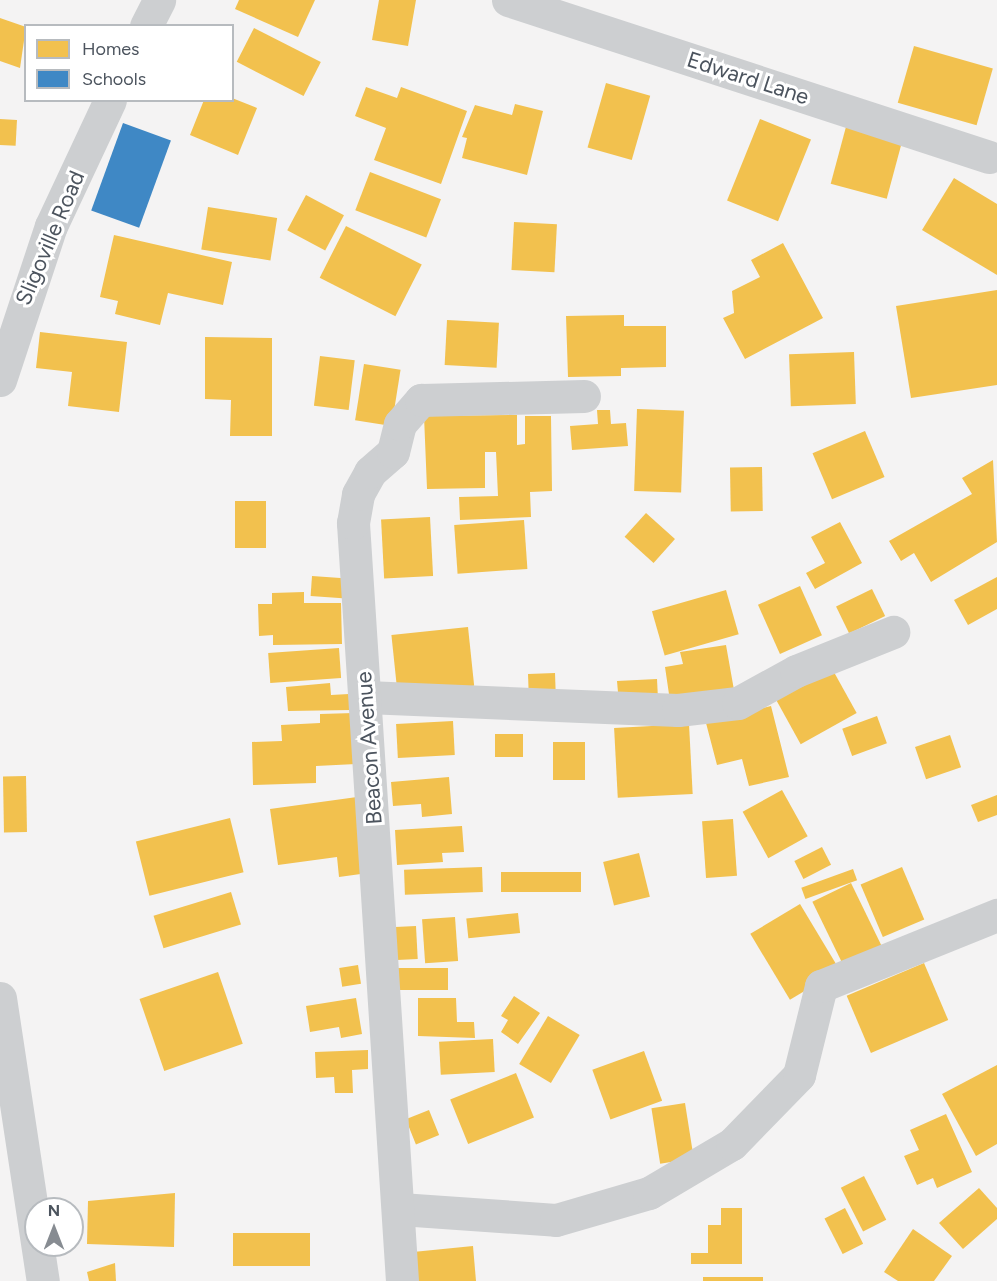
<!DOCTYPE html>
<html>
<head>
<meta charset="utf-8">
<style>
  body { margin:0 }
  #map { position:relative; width:997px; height:1281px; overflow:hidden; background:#f4f3f3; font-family:Figtree,sans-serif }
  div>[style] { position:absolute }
  .homes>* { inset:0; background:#f2c14e; transform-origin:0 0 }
  .schools>* { inset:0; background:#3f88c5; transform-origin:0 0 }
  .minor>* { height:33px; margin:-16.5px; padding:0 16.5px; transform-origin:16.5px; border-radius:16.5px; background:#cdcfd1 }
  span { translate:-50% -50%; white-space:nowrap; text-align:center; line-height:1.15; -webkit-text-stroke:6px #fff; paint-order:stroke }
  .street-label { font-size:22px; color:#4c545e }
  .legend { position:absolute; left:24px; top:24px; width:210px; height:78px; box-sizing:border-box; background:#fff; border:2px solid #b7bbbf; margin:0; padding:8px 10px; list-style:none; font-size:18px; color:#4c545e }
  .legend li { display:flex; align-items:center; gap:12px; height:30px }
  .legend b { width:30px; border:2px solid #b7bbbf }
  .north { position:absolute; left:24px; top:1197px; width:60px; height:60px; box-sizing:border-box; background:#fff; border:2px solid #b7bbbf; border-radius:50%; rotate:0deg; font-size:16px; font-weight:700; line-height:24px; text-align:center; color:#4c545e }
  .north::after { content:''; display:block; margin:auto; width:21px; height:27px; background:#878c92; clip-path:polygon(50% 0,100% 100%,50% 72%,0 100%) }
</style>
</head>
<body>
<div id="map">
  <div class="homes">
    <div style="clip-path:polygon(239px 0,315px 0,298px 37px,235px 9px)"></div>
    <div style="clip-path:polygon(379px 0,416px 0,408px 46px,372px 40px)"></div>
    <div style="clip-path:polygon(0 18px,26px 27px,20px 68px,0 61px)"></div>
    <div style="left:254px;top:28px;width:75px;height:38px;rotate:27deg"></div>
    <div style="left:914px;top:46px;width:82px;height:59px;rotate:16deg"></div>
    <div style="left:606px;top:83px;width:46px;height:67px;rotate:16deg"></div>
    <div style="clip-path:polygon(366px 87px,397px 98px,401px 87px,467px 111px,441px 184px,374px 160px,386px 128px,355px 116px)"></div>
    <div style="clip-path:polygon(232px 98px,257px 108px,238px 155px,190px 135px,204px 100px)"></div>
    <div style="clip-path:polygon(515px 104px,543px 111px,527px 175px,462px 158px,467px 138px,462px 137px,475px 105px,512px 115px)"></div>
    <div style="left:0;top:119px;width:17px;height:26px;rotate:3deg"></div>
    <div style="left:760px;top:119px;width:55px;height:88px;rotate:22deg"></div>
    <div style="left:847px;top:123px;width:58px;height:63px;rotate:15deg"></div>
    <div style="left:370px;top:172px;width:76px;height:41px;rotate:21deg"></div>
    <div style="clip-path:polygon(954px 178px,997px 204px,997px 275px,922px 230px)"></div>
    <div style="left:306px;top:195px;width:43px;height:40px;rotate:28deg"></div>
    <div style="left:208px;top:207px;width:70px;height:43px;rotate:9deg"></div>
    <div style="left:514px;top:222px;width:43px;height:48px;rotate:3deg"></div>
    <div style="left:346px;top:226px;width:85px;height:58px;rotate:27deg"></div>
    <div style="clip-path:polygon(114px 235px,232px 262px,223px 305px,168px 293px,160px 325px,115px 314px,118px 301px,100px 297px)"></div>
    <div style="clip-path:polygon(783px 243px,823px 318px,745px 359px,723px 318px,734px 313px,732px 291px,760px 277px,751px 260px)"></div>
    <div style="clip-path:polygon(997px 290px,997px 385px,911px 398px,896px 306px)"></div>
    <div style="clip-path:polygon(624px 315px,624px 326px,666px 326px,666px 367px,621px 368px,621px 376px,568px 377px,566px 316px)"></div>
    <div style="left:447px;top:320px;width:52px;height:45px;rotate:3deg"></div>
    <div style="clip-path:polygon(40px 332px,127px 342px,119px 412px,68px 406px,72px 372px,36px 368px)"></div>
    <div style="clip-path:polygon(205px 337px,272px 338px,272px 436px,230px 436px,231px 400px,205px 399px)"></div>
    <div style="left:854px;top:352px;width:52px;height:65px;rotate:88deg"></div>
    <div style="left:320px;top:356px;width:35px;height:50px;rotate:7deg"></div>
    <div style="left:364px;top:364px;width:37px;height:57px;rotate:9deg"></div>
    <div style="left:637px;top:409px;width:47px;height:82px;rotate:2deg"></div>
    <div style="clip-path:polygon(597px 410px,610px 410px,611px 424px,626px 423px,628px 446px,572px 450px,570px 426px,598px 424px)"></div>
    <div style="clip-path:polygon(517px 415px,517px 445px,525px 444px,525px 416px,551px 416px,552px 491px,530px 492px,531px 517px,460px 520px,459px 497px,498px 496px,496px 452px,485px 452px,485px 488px,427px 489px,424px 416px)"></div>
    <div style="left:865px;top:431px;width:50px;height:57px;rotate:67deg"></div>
    <div style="clip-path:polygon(993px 460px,997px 542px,931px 582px,914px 553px,901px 561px,889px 541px,972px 494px,962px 478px)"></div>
    <div style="left:762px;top:467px;width:44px;height:32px;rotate:89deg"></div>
    <div style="left:235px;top:501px;width:31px;height:47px"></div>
    <div style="left:646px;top:513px;width:39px;height:32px;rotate:42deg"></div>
    <div style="left:430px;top:517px;width:59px;height:49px;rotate:87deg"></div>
    <div style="left:524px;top:520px;width:49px;height:70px;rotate:86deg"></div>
    <div style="clip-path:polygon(840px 522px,862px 563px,815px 589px,806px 573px,825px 563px,811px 537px)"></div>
    <div style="left:312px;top:576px;width:32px;height:20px;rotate:4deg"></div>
    <div style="clip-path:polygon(997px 577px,997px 609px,968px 625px,954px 600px)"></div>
    <div style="left:800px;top:586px;width:54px;height:46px;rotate:66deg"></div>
    <div style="left:872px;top:589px;width:30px;height:40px;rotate:64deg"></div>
    <div style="left:726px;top:590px;width:46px;height:77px;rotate:74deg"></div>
    <div style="clip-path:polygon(304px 592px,304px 603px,341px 603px,342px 644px,273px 645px,273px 635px,259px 636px,258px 604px,272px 604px,272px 593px)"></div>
    <div style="left:468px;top:627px;width:59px;height:77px;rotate:84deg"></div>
    <div style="clip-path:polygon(726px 645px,734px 690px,670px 701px,665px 667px,683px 664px,680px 652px)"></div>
    <div style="left:339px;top:648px;width:30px;height:71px;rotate:86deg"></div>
    <div style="left:830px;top:665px;width:55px;height:64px;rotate:61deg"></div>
    <div style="left:555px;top:673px;width:24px;height:27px;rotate:88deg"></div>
    <div style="clip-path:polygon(657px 679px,658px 699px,619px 704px,617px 681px)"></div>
    <div style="clip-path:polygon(330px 683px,331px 695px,349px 694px,351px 710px,288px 711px,286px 687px)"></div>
    <div style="clip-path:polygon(771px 706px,789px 777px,749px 786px,742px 759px,717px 765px,706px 723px)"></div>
    <div style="clip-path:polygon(354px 713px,356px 764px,316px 766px,316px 783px,253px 785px,252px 742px,282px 741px,281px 725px,320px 723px,320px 714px)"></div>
    <div style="left:877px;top:716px;width:29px;height:37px;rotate:70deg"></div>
    <div style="left:453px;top:721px;width:34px;height:57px;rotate:87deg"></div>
    <div style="left:689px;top:724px;width:70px;height:75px;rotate:87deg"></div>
    <div style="left:523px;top:734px;width:23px;height:28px;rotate:90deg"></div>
    <div style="left:950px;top:735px;width:34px;height:37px;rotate:71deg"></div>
    <div style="left:553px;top:742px;width:32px;height:38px"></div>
    <div style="left:26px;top:776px;width:56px;height:23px;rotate:89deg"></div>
    <div style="clip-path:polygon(449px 777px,452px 814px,422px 817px,421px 804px,393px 806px,391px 782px)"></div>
    <div style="left:782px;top:790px;width:53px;height:45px;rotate:61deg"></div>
    <div style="clip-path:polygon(997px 795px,997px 815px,978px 822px,971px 805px)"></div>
    <div style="clip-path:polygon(357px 797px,368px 873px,339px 877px,337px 857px,278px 865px,270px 809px)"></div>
    <div style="left:230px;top:818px;width:56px;height:97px;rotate:76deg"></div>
    <div style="left:733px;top:819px;width:57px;height:31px;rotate:86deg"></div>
    <div style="clip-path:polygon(462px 826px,464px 852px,442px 853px,443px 862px,397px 865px,395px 830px)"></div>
    <div style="left:822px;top:847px;width:20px;height:31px;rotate:63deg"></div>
    <div style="left:639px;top:853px;width:45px;height:37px;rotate:76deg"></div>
    <div style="left:482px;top:867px;width:25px;height:78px;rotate:88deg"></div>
    <div style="left:902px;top:867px;width:57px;height:45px;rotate:67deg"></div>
    <div style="left:853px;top:869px;width:12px;height:55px;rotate:70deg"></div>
    <div style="left:501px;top:872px;width:80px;height:20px"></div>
    <div style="left:851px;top:883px;width:70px;height:43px;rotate:64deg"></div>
    <div style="left:231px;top:892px;width:34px;height:81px;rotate:73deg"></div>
    <div style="left:800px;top:904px;width:77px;height:58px;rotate:59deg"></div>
    <div style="left:518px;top:913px;width:20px;height:52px;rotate:84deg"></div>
    <div style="left:455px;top:917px;width:44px;height:33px;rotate:86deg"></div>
    <div style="left:416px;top:926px;width:33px;height:26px;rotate:87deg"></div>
    <div style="left:924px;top:963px;width:62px;height:84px;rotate:67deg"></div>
    <div style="left:358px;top:965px;width:19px;height:19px;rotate:81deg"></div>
    <div style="left:448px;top:968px;width:22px;height:53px;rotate:90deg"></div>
    <div style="left:218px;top:972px;width:76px;height:83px;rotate:71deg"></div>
    <div style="clip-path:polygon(514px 996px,540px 1013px,518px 1044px,501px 1032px,508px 1020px,501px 1016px)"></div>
    <div style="clip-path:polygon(356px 998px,362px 1034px,341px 1038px,339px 1027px,310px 1032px,306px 1006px)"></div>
    <div style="clip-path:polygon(418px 998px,456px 998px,457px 1022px,474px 1022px,475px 1038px,418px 1036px)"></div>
    <div style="left:548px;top:1016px;width:37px;height:56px;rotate:31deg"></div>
    <div style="left:493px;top:1039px;width:33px;height:54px;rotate:87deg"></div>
    <div style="clip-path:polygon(368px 1050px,368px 1069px,352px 1070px,353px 1093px,335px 1093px,334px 1077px,316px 1078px,315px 1052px)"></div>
    <div style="left:644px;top:1051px;width:53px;height:55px;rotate:70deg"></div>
    <div style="clip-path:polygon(997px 1065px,997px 1144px,976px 1156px,942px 1094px)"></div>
    <div style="left:516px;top:1073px;width:48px;height:71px;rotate:68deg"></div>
    <div style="left:685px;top:1103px;width:56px;height:34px;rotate:81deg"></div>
    <div style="left:429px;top:1110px;width:27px;height:25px;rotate:68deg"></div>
    <div style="clip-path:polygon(946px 1114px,972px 1172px,937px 1188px,933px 1178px,917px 1185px,904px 1156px,919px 1150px,910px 1130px)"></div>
    <div style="left:864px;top:1176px;width:49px;height:26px;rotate:63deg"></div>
    <div style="clip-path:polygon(979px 1188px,997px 1208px,997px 1219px,963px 1249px,939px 1223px)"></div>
    <div style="clip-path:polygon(175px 1193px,174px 1247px,87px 1244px,88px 1201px)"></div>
    <div style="clip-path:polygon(721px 1208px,742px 1208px,742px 1264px,691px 1264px,691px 1253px,708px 1253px,708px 1225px,721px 1225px)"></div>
    <div style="left:845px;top:1208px;width:40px;height:23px;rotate:63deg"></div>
    <div style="clip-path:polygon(913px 1229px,952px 1256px,934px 1281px,898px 1281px,884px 1272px)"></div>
    <div style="left:233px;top:1233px;width:77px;height:33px"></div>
    <div style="clip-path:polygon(473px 1246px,476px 1281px,415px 1281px,413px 1252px)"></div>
    <div style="clip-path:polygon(115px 1263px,116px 1281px,89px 1281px,87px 1272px)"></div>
    <div style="left:703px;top:1277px;width:60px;height:4px"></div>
  </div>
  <div class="schools">
    <div style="left:123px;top:123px;width:51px;height:93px;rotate:20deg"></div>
  </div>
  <div class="minor">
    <div style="left:508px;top:0;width:506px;rotate:18.08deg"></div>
    <div style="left:146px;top:26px;width:29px;rotate:-63deg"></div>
    <div style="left:0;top:380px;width:162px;rotate:-71.7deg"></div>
    <div style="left:51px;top:226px;width:139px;rotate:-64.9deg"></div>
    <div style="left:366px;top:697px;width:312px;rotate:2.4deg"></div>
    <div style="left:678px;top:710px;width:60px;rotate:-6.7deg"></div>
    <div style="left:738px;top:703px;width:66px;rotate:-28.9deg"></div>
    <div style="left:796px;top:671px;width:105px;rotate:-21.9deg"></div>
    <div style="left:0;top:998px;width:286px;rotate:81.4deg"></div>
    <div style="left:400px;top:1209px;width:156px;rotate:4deg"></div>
    <div style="left:556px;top:1220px;width:97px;rotate:-16.2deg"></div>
    <div style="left:649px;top:1193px;width:96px;rotate:-30.6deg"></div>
    <div style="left:732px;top:1144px;width:96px;rotate:-45.8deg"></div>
    <div style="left:799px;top:1075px;width:92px;rotate:-76.1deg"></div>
    <div style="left:821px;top:986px;width:190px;rotate:-22deg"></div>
    <div style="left:402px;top:1281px;width:760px;rotate:-93.7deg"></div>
    <div style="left:353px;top:523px;width:29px;rotate:-80deg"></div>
    <div style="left:358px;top:494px;width:25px;rotate:-61deg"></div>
    <div style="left:370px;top:472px;width:30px;rotate:-41deg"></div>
    <div style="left:393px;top:452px;width:29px;rotate:-76deg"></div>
    <div style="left:400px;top:424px;width:32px;rotate:-49deg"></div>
    <div style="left:421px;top:400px;width:163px;rotate:-1.4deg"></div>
  </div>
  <div class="street-label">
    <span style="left:748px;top:78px;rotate:18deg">Edward Lane</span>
    <span style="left:50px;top:238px;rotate:-67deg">Sligoville Road</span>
    <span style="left:369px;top:748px;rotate:-94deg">Beacon Avenue</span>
  </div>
  <ul class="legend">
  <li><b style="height:16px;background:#f2c14e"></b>Homes</li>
  <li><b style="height:16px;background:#3f88c5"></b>Schools</li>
  </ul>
  <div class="north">N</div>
</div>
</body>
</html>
